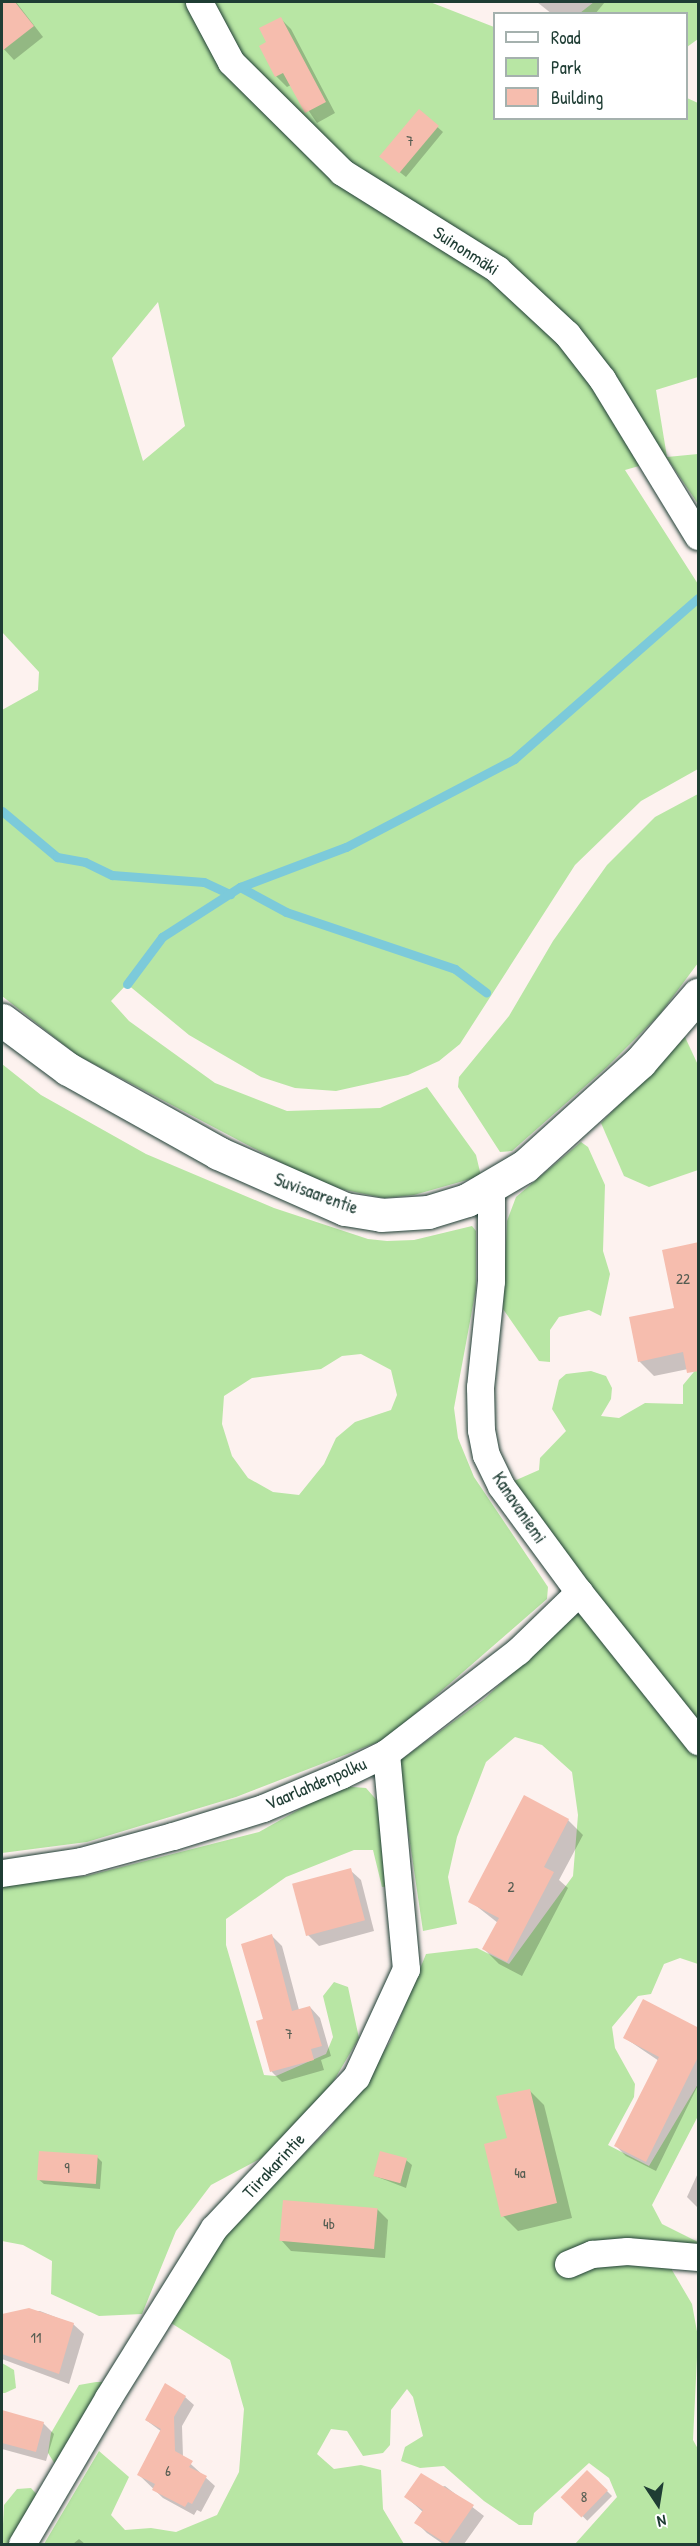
<!DOCTYPE html>
<html>
<head>
<meta charset="utf-8">
<style>
  body { margin:0 }
  #map { position:relative; width:700px; height:2546px; overflow:hidden; background:#fdf2ef; font-family:"Patrick Hand",sans-serif }
  div>[style] { position:absolute }
  .green>* { inset:0; background:#b8e6a4 }
  .shadow>* { inset:0; background:#0003; transform-origin:0 0 }
  .stream>* { height:9px; margin:-4.5px; padding:0 4.5px; transform-origin:4.5px; border-radius:4.5px; background:#7ccada }
  .building>* { inset:0; background:#f6bdae; transform-origin:0 0 }
  .roads { filter:drop-shadow(0 0 2px #1f3d34) drop-shadow(0 0 2px #1f3d34) }
  .minor>* { height:27px; margin:-13.5px; padding:0 13.5px; transform-origin:13.5px; border-radius:13.5px; background:#fff }
  .tertiary>* { height:33px; margin:-16.5px; padding:0 16.5px; transform-origin:16.5px; border-radius:16.5px; background:#fff }
  span { translate:-50% -50%; white-space:nowrap; text-align:center; line-height:1.15; -webkit-text-stroke:5px #fff; paint-order:stroke }
  .number-label { font-size:15px; color:#555d52 }
  .number-label span { -webkit-text-stroke-width:0 }
  .street-label { font-size:18px; color:#1f3d34 }
  .frame { position:absolute; inset:0; border:3px solid #1f3d34; pointer-events:none }
  .legend { position:absolute; left:493px; top:12px; width:195px; height:108px; box-sizing:border-box; background:#fff; border:2px solid #a5b1ae; margin:0; padding:8px 10px; list-style:none; font-size:18px; color:#1f3d34 }
  .legend li { display:flex; align-items:center; gap:12px; height:30px }
  .legend b { width:30px; border:2px solid #a5b1ae }
  .north { position:absolute; left:628px; top:2474px; width:60px; height:60px; -webkit-text-stroke:4px #fff; paint-order:stroke; rotate:168deg; font-size:16px; font-weight:700; line-height:24px; text-align:center; color:#1f3d34 }
  .north::after { content:''; display:block; margin:auto; width:21px; height:27px; background:#1f3d34; clip-path:polygon(50% 0,100% 100%,50% 72%,0 100%) }
</style>
</head>
<body>
<div id="map">
  <div class="green">
    <div style="clip-path:polygon(evenodd,2px 2px,430px 2px,494px 27px,494px 118px,686px 118px,687px 98px,698px 103px,698px 377px,656px 390px,667px 457px,698px 454px,698px 504px,667px 458px,625px 470px,698px 584px,698px 769px,641px 801px,575px 865px,460px 1044px,439px 1061px,408px 1075px,336px 1091px,295px 1088px,261px 1077px,189px 1035px,127px 984px,111px 1001px,129px 1021px,215px 1083px,287px 1111px,380px 1108px,427px 1087px,476px 1155px,481px 1176px,414px 1195px,384px 1198px,340px 1189px,295px 1170px,77px 1055px,2px 996px,2px 710px,38px 690px,39px 672px,2px 632px,2px 2px,158px 302px,185px 426px,143px 461px,112px 358px,158px 302px)"></div>
    <div style="clip-path:polygon(594px 2px,698px 2px,698px 39px,687px 47px,686px 14px,580px 13px)"></div>
    <div style="clip-path:polygon(698px 794px,698px 963px,660px 1014px,607px 1067px,512px 1151px,500px 1152px,458px 1087px,459px 1077px,509px 1016px,553px 941px,607px 865px,655px 817px)"></div>
    <div style="clip-path:polygon(685px 1037px,698px 1065px,698px 1170px,649px 1187px,624px 1176px,601px 1123px)"></div>
    <div style="clip-path:polygon(evenodd,2px 1064px,41px 1095px,146px 1154px,274px 1208px,368px 1239px,387px 1241px,414px 1240px,472px 1226px,476px 1231px,476px 1289px,454px 1408px,458px 1438px,474px 1477px,548px 1587px,547px 1599px,386px 1739px,236px 1797px,87px 1842px,2px 1853px,2px 1064px,361px 1354px,391px 1370px,397px 1395px,391px 1410px,355px 1422px,336px 1438px,324px 1464px,299px 1495px,273px 1492px,248px 1478px,232px 1456px,222px 1424px,224px 1396px,252px 1378px,321px 1369px,342px 1356px,361px 1354px)"></div>
    <div style="clip-path:polygon(581px 1142px,588px 1147px,605px 1185px,603px 1251px,610px 1274px,601px 1316px,589px 1310px,559px 1317px,550px 1330px,550px 1362px,539px 1361px,503px 1309px,507px 1221px,516px 1197px)"></div>
    <div style="clip-path:polygon(698px 1367px,698px 1729px,603px 1606px,514px 1481px,539px 1470px,540px 1458px,566px 1431px,552px 1409px,559px 1380px,566px 1374px,591px 1371px,606px 1376px,612px 1388px,611px 1399px,601px 1416px,619px 1418px,645px 1403px,683px 1404px,683px 1385px)"></div>
    <div style="clip-path:polygon(577px 1614px,588px 1615px,698px 1756px,698px 1964px,680px 1958px,664px 1964px,651px 1994px,638px 1996px,612px 2027px,615px 2048px,635px 2084px,634px 2097px,608px 2145px,649px 2166px,698px 2084px,698px 2116px,652px 2205px,662px 2224px,698px 2242px,698px 2263px,673px 2260px,672px 2270px,692px 2304px,698px 2337px,693px 2440px,698px 2449px,698px 2544px,575px 2544px,617px 2497px,609px 2478px,589px 2463px,534px 2513px,532px 2525px,519px 2525px,484px 2501px,444px 2466px,420px 2468px,401px 2461px,405px 2447px,423px 2436px,413px 2397px,407px 2389px,391px 2410px,390px 2445px,383px 2453px,363px 2456px,347px 2431px,331px 2429px,317px 2454px,334px 2469px,361px 2465px,381px 2470px,383px 2509px,404px 2544px,44px 2544px,99px 2451px,129px 2477px,111px 2515px,125px 2530px,151px 2528px,176px 2532px,217px 2515px,239px 2472px,244px 2409px,230px 2360px,171px 2323px,215px 2242px,330px 2128px,390px 2042px,426px 1954px,477px 1948px,509px 1964px,573px 1876px,578px 1815px,572px 1772px,542px 1745px,515px 1737px,486px 1762px,457px 1837px,448px 1877px,457px 1924px,423px 1931px,398px 1762px,483px 1700px)"></div>
    <div style="clip-path:polygon(341px 1786px,366px 1788px,381px 1805px,392px 1886px,382px 1887px,373px 1850px,354px 1850px,286px 1877px,226px 1919px,226px 1945px,264px 2075px,276px 2076px,326px 2054px,333px 2037px,323px 1996px,334px 1982px,348px 1987px,359px 2038px,326px 2094px,284px 2146px,211px 2185px,176px 2231px,142px 2314px,99px 2316px,51px 2294px,52px 2261px,23px 2245px,2px 2241px,2px 1885px,86px 1876px,259px 1832px)"></div>
    <div style="clip-path:polygon(2px 2363px,14px 2370px,16px 2388px,5px 2393px,2px 2393px)"></div>
    <div style="clip-path:polygon(96px 2382px,109px 2382px,58px 2469px,48px 2453px,51px 2433px,79px 2385px)"></div>
    <div style="clip-path:polygon(31px 2488px,40px 2498px,13px 2544px,2px 2544px,4px 2505px,17px 2489px)"></div>
  </div>
  <div class="shadow">
    <div style="clip-path:polygon(2px 2px,16px 2px,43px 37px,14px 60px,2px 47px)"></div>
    <div style="clip-path:polygon(537px 2px,605px 2px,595px 14px,552px 14px)"></div>
    <div style="clip-path:polygon(281px 19px,291px 29px,335px 113px,317px 123px,291px 85px,287px 87px,276px 76px,268px 42px)"></div>
    <div style="clip-path:polygon(419px 111px,443px 132px,406px 177px,387px 162px)"></div>
    <div style="clip-path:polygon(675px 1309px,698px 1367px,654px 1376px,639px 1361px)"></div>
    <div style="clip-path:polygon(568px 1820px,583px 1835px,559px 1880px,568px 1888px,522px 1976px,499px 1964px,484px 1949px,498px 1923px,470px 1901px)"></div>
    <div style="clip-path:polygon(350px 1870px,361px 1880px,374px 1931px,319px 1946px,308px 1935px)"></div>
    <div style="clip-path:polygon(272px 1936px,282px 1946px,299px 2010px,310px 2007px,320px 2018px,331px 2056px,321px 2060px,324px 2070px,282px 2082px,272px 2072px,258px 2022px,265px 2020px)"></div>
    <div style="clip-path:polygon(698px 2030px,698px 2085px,656px 2171px,626px 2156px,616px 2146px,659px 2061px,625px 2038px)"></div>
    <div style="clip-path:polygon(529px 2090px,544px 2105px,572px 2218px,518px 2231px,503px 2216px,508px 2139px)"></div>
    <div style="clip-path:polygon(97px 2157px,102px 2162px,100px 2189px,44px 2184px,38px 2179px)"></div>
    <div style="clip-path:polygon(406px 2160px,412px 2165px,406px 2188px,375px 2176px)"></div>
    <div style="clip-path:polygon(698px 2173px,698px 2208px,687px 2197px)"></div>
    <div style="clip-path:polygon(377px 2209px,388px 2220px,385px 2258px,291px 2251px,281px 2240px)"></div>
    <div style="clip-path:polygon(19px 2311px,40px 2311px,73px 2324px,84px 2334px,69px 2384px,2px 2359px,2px 2318px)"></div>
    <div style="clip-path:polygon(185px 2397px,194px 2405px,182px 2426px,183px 2457px,215px 2486px,201px 2512px,197px 2510px,194px 2515px,163px 2498px,139px 2475px,162px 2432px,146px 2420px)"></div>
    <div style="clip-path:polygon(2px 2412px,43px 2423px,54px 2434px,46px 2461px,2px 2449px)"></div>
    <div style="left:588px;top:2472px;width:34px;height:35px;rotate:45deg"></div>
    <div style="clip-path:polygon(445px 2486px,484px 2516px,464px 2544px,443px 2544px,427px 2533px,416px 2522px,423px 2512px,406px 2497px)"></div>
    <div style="clip-path:polygon(79px 2539px,85px 2544px,73px 2544px)"></div>
  </div>
  <div class="stream">
    <div style="left:2px;top:811px;width:72px;rotate:39.9deg"></div>
    <div style="left:57px;top:857px;width:28px;rotate:10deg"></div>
    <div style="left:85px;top:862px;width:30px;rotate:26deg"></div>
    <div style="left:112px;top:875px;width:92px;rotate:4.4deg"></div>
    <div style="left:204px;top:882px;width:29px;rotate:25deg"></div>
    <div style="left:240px;top:887px;width:52px;rotate:28.5deg"></div>
    <div style="left:286px;top:912px;width:178px;rotate:18.6deg"></div>
    <div style="left:455px;top:969px;width:39px;rotate:37deg"></div>
    <div style="left:127px;top:984px;width:59px;rotate:-53.3deg"></div>
    <div style="left:162px;top:937px;width:93px;rotate:-32.7deg"></div>
    <div style="left:240px;top:887px;width:113px;rotate:-20.7deg"></div>
    <div style="left:346px;top:847px;width:190px;rotate:-27.6deg"></div>
    <div style="left:514px;top:759px;width:244px;rotate:-41.2deg"></div>
  </div>
  <div class="building">
    <div style="clip-path:polygon(2px 2px,15px 2px,34px 26px,2px 51px)"></div>
    <div style="clip-path:polygon(281px 17px,326px 102px,305px 113px,283px 73px,275px 77px,259px 46px,266px 42px,259px 28px)"></div>
    <div style="left:419px;top:109px;width:26px;height:62px;rotate:40deg"></div>
    <div style="clip-path:polygon(699px 1242px,699px 1371px,687px 1373px,683px 1352px,638px 1362px,629px 1317px,674px 1308px,662px 1250px)"></div>
    <div style="clip-path:polygon(524px 1795px,569px 1819px,544px 1867px,554px 1872px,507px 1962px,482px 1949px,499px 1918px,468px 1902px)"></div>
    <div style="left:351px;top:1868px;width:54px;height:61px;rotate:75deg"></div>
    <div style="clip-path:polygon(272px 1934px,292px 2011px,310px 2006px,322px 2046px,311px 2049px,314px 2060px,270px 2072px,256px 2021px,263px 2019px,241px 1944px)"></div>
    <div style="clip-path:polygon(643px 1999px,699px 2028px,699px 2055px,646px 2162px,614px 2146px,659px 2057px,623px 2038px)"></div>
    <div style="clip-path:polygon(530px 2089px,557px 2203px,501px 2217px,484px 2144px,507px 2138px,496px 2096px)"></div>
    <div style="left:39px;top:2151px;width:59px;height:29px;rotate:4deg"></div>
    <div style="left:380px;top:2151px;width:28px;height:26px;rotate:15deg"></div>
    <div style="left:283px;top:2200px;width:95px;height:41px;rotate:5deg"></div>
    <div style="clip-path:polygon(29px 2308px,74px 2323px,59px 2374px,2px 2354px,2px 2314px)"></div>
    <div style="clip-path:polygon(165px 2383px,186px 2396px,174px 2417px,175px 2451px,193px 2461px,189px 2467px,207px 2476px,192px 2504px,188px 2502px,185px 2507px,152px 2490px,155px 2484px,137px 2475px,161px 2429px,145px 2420px)"></div>
    <div style="clip-path:polygon(2px 2410px,44px 2422px,36px 2452px,2px 2443px)"></div>
    <div style="left:587px;top:2470px;width:29px;height:38px;rotate:44deg"></div>
    <div style="clip-path:polygon(421px 2473px,474px 2505px,447px 2544px,414px 2523px,423px 2510px,404px 2497px)"></div>
  </div>
  <div class="roads">
    <div class="minor">
      <div style="left:199px;top:2px;width:68px;rotate:61.9deg"></div>
      <div style="left:231px;top:62px;width:156px;rotate:44.7deg"></div>
      <div style="left:342px;top:172px;width:183px;rotate:32deg"></div>
      <div style="left:497px;top:269px;width:96px;rotate:42.9deg"></div>
      <div style="left:567px;top:334px;width:57px;rotate:52.1deg"></div>
      <div style="left:602px;top:379px;width:184px;rotate:58.6deg"></div>
      <div style="left:491px;top:1189px;width:92px;rotate:90deg"></div>
      <div style="left:491px;top:1281px;width:107px;rotate:95.9deg"></div>
      <div style="left:480px;top:1387px;width:43px;rotate:88.7deg"></div>
      <div style="left:481px;top:1430px;width:25px;rotate:79deg"></div>
      <div style="left:486px;top:1455px;width:34px;rotate:64deg"></div>
      <div style="left:501px;top:1486px;width:132px;rotate:53.7deg"></div>
      <div style="left:579px;top:1592px;width:191px;rotate:51.4deg"></div>
      <div style="left:2px;top:1873px;width:80px;rotate:-8.6deg"></div>
      <div style="left:81px;top:1861px;width:95px;rotate:-15.2deg"></div>
      <div style="left:173px;top:1836px;width:94px;rotate:-17.3deg"></div>
      <div style="left:263px;top:1808px;width:85px;rotate:-22.9deg"></div>
      <div style="left:341px;top:1775px;width:50px;rotate:-26.1deg"></div>
      <div style="left:386px;top:1753px;width:167px;rotate:-37.7deg"></div>
      <div style="left:518px;top:1651px;width:85px;rotate:-44deg"></div>
      <div style="left:568px;top:2264px;width:26px;rotate:-23deg"></div>
      <div style="left:592px;top:2254px;width:35px;rotate:-5deg"></div>
      <div style="left:627px;top:2251px;width:71px;rotate:4.8deg"></div>
      <div style="left:22px;top:2544px;width:169px;rotate:-59.5deg"></div>
      <div style="left:108px;top:2398px;width:200px;rotate:-58.1deg"></div>
      <div style="left:214px;top:2228px;width:207px;rotate:-46.8deg"></div>
      <div style="left:356px;top:2077px;width:119px;rotate:-65.2deg"></div>
      <div style="left:406px;top:1969px;width:217px;rotate:-95.3deg"></div>
    </div>
    <div class="tertiary">
      <div style="left:2px;top:1020px;width:82px;rotate:36.6deg"></div>
      <div style="left:68px;top:1069px;width:172px;rotate:29.2deg"></div>
      <div style="left:218px;top:1153px;width:139px;rotate:23.8deg"></div>
      <div style="left:345px;top:1209px;width:36px;rotate:9deg"></div>
      <div style="left:381px;top:1215px;width:47px;rotate:-3.7deg"></div>
      <div style="left:428px;top:1212px;width:41px;rotate:-17.1deg"></div>
      <div style="left:467px;top:1200px;width:67px;rotate:-30.4deg"></div>
      <div style="left:525px;top:1166px;width:155px;rotate:-42.1deg"></div>
      <div style="left:640px;top:1062px;width:89px;rotate:-49.1deg"></div>
    </div>
  </div>
  <div class="number-label">
    <span style="left:410px;top:141px">7</span>
    <span style="left:683px;top:1279px">22</span>
    <span style="left:511px;top:1887px">2</span>
    <span style="left:289px;top:2034px">7</span>
    <span style="left:67px;top:2168px">9</span>
    <span style="left:520px;top:2173px">4a</span>
    <span style="left:329px;top:2224px">4b</span>
    <span style="left:36px;top:2338px">11</span>
    <span style="left:168px;top:2471px">6</span>
    <span style="left:584px;top:2497px">8</span>
  </div>
  <div class="street-label">
    <span style="left:466px;top:251px;rotate:33deg">Suinonmäki</span>
    <span style="left:316px;top:1194px;rotate:20deg">Suvisaarentie</span>
    <span style="left:519px;top:1508px;rotate:56deg">Kanavaniemi</span>
    <span style="left:316px;top:1784px;rotate:-23deg">Vaarlahdenpolku</span>
    <span style="left:274px;top:2166px;rotate:-47deg">Tiirakarintie</span>
  </div>
  <div class="frame"></div>
  <ul class="legend">
  <li><b style="height:8px;background:#fff"></b>Road</li>
  <li><b style="height:16px;background:#b8e6a4"></b>Park</li>
  <li><b style="height:16px;background:#f6bdae"></b>Building</li>
  </ul>
  <div class="north">N</div>
</div>
</body>
</html>
